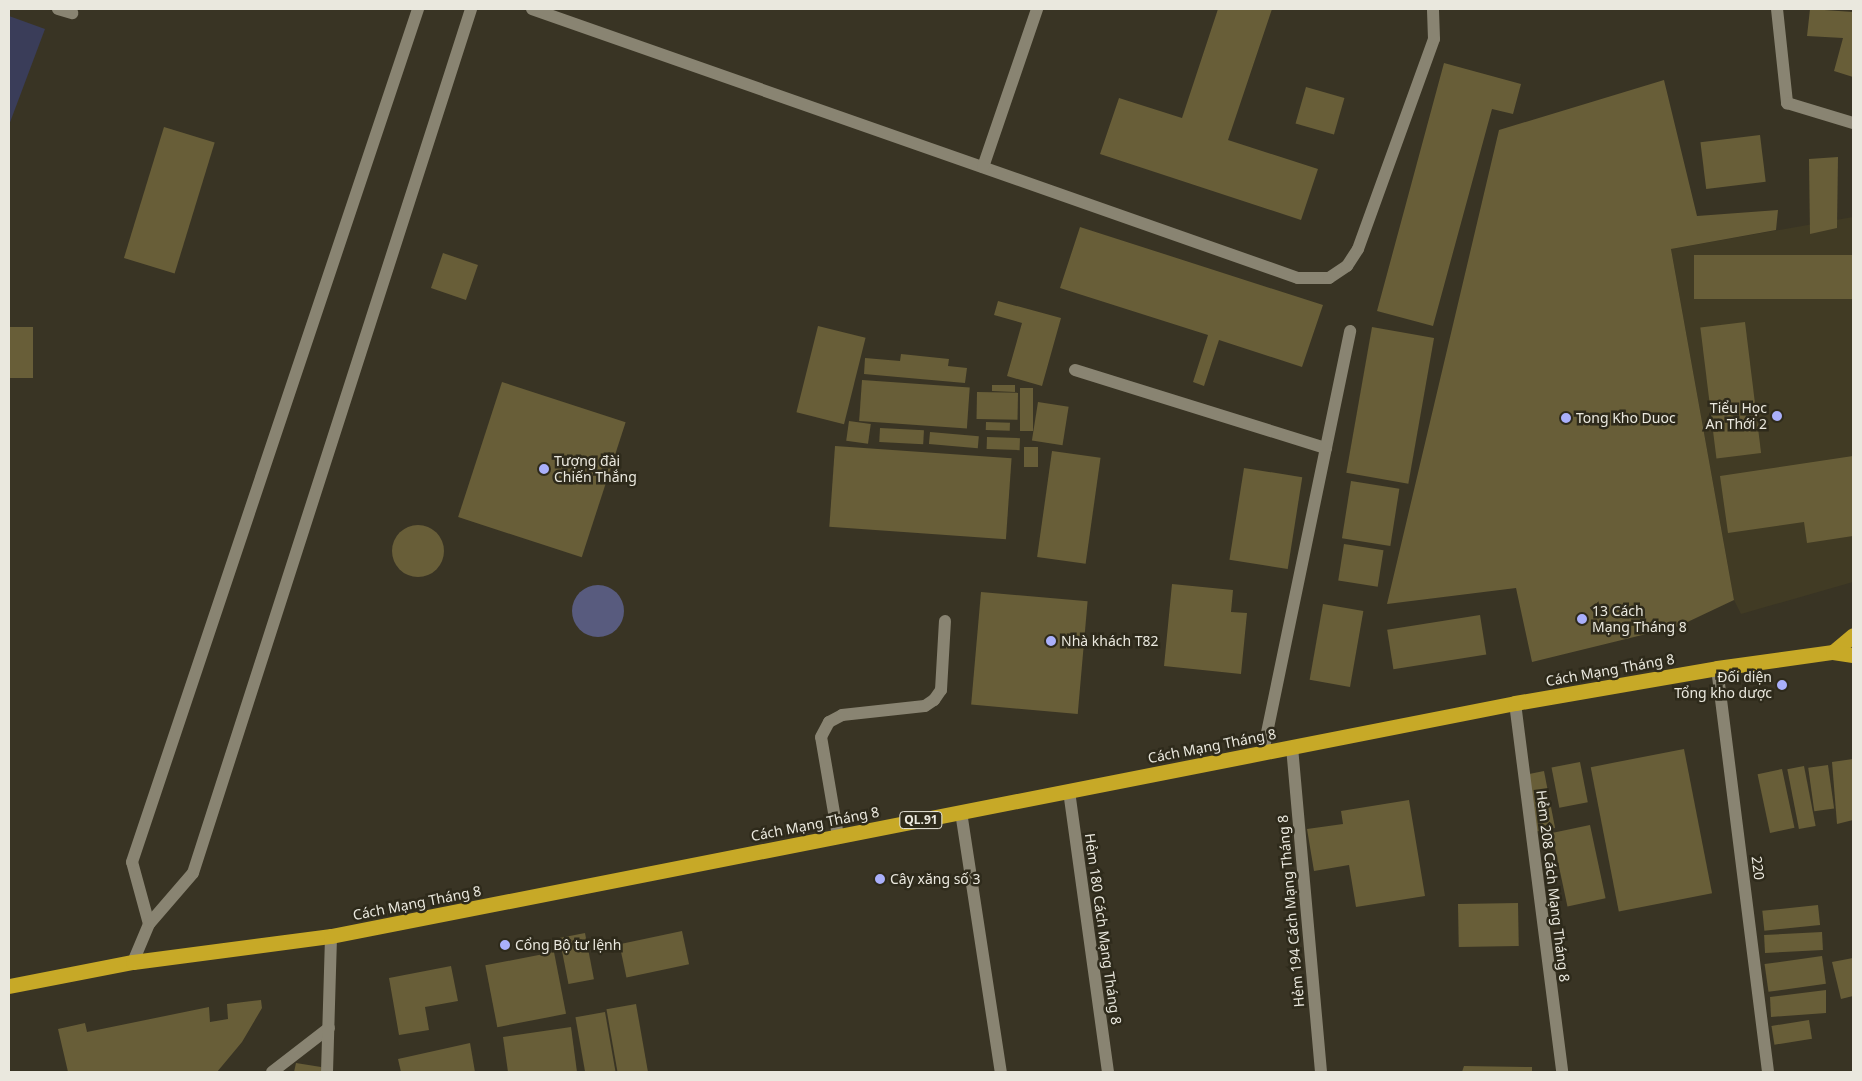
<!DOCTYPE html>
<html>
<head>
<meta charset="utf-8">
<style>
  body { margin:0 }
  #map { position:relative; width:1862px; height:1081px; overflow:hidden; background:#393424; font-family:"Noto Sans",sans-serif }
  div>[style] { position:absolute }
  .built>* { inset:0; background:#413b24 }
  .green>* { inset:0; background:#3a3d59 }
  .water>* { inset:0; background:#585b7e }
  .round { border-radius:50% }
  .building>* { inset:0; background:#685e38; transform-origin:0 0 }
  .lane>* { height:12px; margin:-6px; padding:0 6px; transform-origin:6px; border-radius:6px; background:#898472 }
  .street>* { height:12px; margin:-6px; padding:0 6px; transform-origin:6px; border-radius:6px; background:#898472 }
  .highway>* { height:15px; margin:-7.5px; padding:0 7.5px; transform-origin:7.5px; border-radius:7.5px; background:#c7a927 }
  .dots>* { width:14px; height:14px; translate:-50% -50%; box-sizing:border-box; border:2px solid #2e2a1b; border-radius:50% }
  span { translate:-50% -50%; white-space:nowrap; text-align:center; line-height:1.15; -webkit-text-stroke:5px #2e2a1b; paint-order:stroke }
  .shield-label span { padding:1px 4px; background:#2e2a1b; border:1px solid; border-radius:4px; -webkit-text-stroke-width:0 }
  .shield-label { font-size:12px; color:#eae8de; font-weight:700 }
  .poi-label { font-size:14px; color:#eae8de }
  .right { translate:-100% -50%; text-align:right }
  .left { translate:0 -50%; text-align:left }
  .street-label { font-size:14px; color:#eae8de }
  .frame { position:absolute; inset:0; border:10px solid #eae8de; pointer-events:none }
</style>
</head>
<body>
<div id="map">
  <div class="built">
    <div style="clip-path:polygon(1853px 217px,1853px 582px,1741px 614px,1734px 600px,1671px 249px)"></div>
  </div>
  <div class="green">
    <div style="clip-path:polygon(9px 16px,45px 29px,9px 125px)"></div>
  </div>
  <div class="water">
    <div class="round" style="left:572px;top:585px;width:52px;height:52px"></div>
  </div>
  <div class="building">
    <div style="clip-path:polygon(1218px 9px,1272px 9px,1228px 140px,1318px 169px,1301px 220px,1100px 154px,1119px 98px,1182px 118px)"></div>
    <div style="clip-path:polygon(1810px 9px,1853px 12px,1853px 77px,1834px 71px,1843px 38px,1807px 36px)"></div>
    <div style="clip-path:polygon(1444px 63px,1521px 84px,1513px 114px,1492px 109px,1433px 326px,1377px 311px)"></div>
    <div style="clip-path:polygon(1664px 80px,1697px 216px,1778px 210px,1776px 230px,1671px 249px,1734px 600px,1679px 626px,1532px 662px,1516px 588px,1387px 604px,1499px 130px)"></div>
    <div style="left:1306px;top:87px;width:40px;height:38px;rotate:16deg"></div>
    <div style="left:164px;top:127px;width:53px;height:137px;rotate:17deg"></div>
    <div style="left:1760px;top:135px;width:47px;height:60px;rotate:83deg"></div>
    <div style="clip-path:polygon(1838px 157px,1837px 228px,1810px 234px,1809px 159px)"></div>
    <div style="clip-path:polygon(1080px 227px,1323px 305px,1302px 367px,1219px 340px,1204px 386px,1193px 382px,1208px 335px,1060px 288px)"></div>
    <div style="left:443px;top:253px;width:37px;height:37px;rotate:19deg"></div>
    <div style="left:1853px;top:255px;width:44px;height:159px;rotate:90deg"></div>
    <div style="clip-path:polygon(998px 301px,1061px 318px,1042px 386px,1007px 376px,1022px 323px,994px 315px)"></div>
    <div style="left:1745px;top:322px;width:132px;height:45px;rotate:83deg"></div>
    <div style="left:818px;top:326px;width:49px;height:89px;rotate:14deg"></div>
    <div style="left:9px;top:327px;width:24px;height:51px"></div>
    <div style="left:1372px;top:327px;width:63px;height:148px;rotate:10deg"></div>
    <div style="clip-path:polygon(901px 354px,949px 359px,948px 366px,967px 368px,965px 383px,864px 374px,865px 358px,900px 361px)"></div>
    <div style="left:862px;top:380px;width:108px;height:41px;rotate:4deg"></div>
    <div style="left:502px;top:382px;width:130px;height:142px;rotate:18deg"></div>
    <div style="clip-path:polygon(992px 385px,1015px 385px,1015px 392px,992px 391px)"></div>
    <div style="left:1020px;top:388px;width:13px;height:43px"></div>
    <div style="left:977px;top:392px;width:41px;height:27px;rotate:1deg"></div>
    <div style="left:1038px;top:402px;width:31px;height:39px;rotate:9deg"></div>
    <div style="left:849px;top:421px;width:22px;height:20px;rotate:8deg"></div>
    <div style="left:986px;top:422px;width:24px;height:8px;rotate:2deg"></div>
    <div style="left:880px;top:428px;width:44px;height:14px;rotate:3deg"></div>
    <div style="left:930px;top:432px;width:49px;height:12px;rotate:5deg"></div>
    <div style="left:987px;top:437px;width:33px;height:12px;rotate:2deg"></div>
    <div style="left:835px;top:446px;width:177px;height:81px;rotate:4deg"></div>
    <div style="left:1024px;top:447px;width:14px;height:20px"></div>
    <div style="left:1052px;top:451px;width:49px;height:107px;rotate:8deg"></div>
    <div style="clip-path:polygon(1853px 456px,1853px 536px,1807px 543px,1804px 522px,1728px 533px,1720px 476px)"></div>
    <div style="left:1244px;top:468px;width:59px;height:93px;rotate:9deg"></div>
    <div style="left:1351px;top:481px;width:49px;height:58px;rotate:9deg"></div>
    <div class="round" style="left:392px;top:525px;width:52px;height:52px"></div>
    <div style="left:1344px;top:544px;width:40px;height:37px;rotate:9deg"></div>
    <div style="clip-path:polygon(1172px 584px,1233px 590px,1231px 612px,1247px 613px,1241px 674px,1164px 666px)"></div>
    <div style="left:981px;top:592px;width:107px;height:113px;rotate:5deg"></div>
    <div style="left:1323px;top:604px;width:41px;height:77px;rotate:10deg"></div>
    <div style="left:1480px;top:615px;width:40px;height:94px;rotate:81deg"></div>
    <div style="left:1684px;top:749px;width:147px;height:95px;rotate:79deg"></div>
    <div style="clip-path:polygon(1853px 759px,1853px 820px,1837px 824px,1832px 762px)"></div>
    <div style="left:1580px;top:762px;width:41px;height:29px;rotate:79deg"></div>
    <div style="left:1828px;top:765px;width:44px;height:20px;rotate:82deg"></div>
    <div style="left:1804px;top:766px;width:61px;height:17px;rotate:79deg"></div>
    <div style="left:1782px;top:769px;width:60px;height:25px;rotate:78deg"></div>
    <div style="left:1544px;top:771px;width:58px;height:19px;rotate:79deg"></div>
    <div style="clip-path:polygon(1409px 800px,1425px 896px,1356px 907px,1349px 865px,1314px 871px,1307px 829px,1343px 824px,1341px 811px)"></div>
    <div style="left:1590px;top:825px;width:75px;height:39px;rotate:78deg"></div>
    <div style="left:1518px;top:903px;width:43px;height:60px;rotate:89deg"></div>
    <div style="left:1818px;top:905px;width:20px;height:56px;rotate:84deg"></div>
    <div style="left:682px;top:931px;width:34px;height:64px;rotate:78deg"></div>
    <div style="left:1822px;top:932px;width:18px;height:58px;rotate:87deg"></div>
    <div style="left:585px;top:933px;width:47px;height:26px;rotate:79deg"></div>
    <div style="left:554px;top:952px;width:63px;height:70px;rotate:79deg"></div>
    <div style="left:1822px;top:956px;width:28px;height:58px;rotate:82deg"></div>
    <div style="clip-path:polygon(1853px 958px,1853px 996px,1841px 999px,1832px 962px)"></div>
    <div style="clip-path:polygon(451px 966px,458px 1001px,425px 1007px,429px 1030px,399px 1035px,389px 978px)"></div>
    <div style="clip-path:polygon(1826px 990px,1826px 1013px,1771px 1017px,1770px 997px)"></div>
    <div style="clip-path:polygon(261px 1000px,262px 1008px,242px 1042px,217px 1072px,68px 1072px,58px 1029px,85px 1023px,87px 1032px,209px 1007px,210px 1022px,228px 1019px,227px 1004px)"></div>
    <div style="left:636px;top:1004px;width:69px;height:30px;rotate:80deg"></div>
    <div style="left:605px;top:1012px;width:61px;height:30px;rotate:80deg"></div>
    <div style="left:1809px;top:1020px;width:19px;height:38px;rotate:81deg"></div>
    <div style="clip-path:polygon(571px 1027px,577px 1072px,508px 1072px,503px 1037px)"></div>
    <div style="clip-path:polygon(470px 1043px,475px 1072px,401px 1072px,398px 1059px)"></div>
    <div style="clip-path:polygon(296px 1063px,321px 1067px,321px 1072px,294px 1072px)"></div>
    <div style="clip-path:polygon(1464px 1066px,1532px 1067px,1532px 1072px,1462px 1072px)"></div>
  </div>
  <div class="lane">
    <div style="left:58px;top:9px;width:15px;rotate:16deg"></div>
    <div style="left:532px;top:9px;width:812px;rotate:19.35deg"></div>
    <div style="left:1298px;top:278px;width:31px"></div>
    <div style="left:1329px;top:278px;width:22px;rotate:-34deg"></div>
    <div style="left:1347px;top:266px;width:20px;rotate:-57deg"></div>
    <div style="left:1358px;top:249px;width:223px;rotate:-70.1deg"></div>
    <div style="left:1434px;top:39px;width:30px;rotate:-92deg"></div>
    <div style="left:983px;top:167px;width:167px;rotate:-71.1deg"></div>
    <div style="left:1075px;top:370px;width:263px;rotate:17.3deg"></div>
    <div style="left:1515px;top:703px;width:372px;rotate:82.7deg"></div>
    <div style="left:1292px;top:747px;width:326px;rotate:84.9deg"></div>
    <div style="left:1263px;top:752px;width:430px;rotate:-78.3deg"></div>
    <div style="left:838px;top:836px;width:100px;rotate:-99.7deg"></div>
    <div style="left:821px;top:737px;width:17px;rotate:-62deg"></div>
    <div style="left:829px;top:722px;width:15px;rotate:-28deg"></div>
    <div style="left:842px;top:715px;width:83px;rotate:-6.2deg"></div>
    <div style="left:925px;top:706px;width:11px;rotate:-34deg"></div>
    <div style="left:934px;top:700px;width:12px;rotate:-55deg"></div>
    <div style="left:941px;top:690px;width:69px;rotate:-86.7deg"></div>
    <div style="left:149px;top:924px;width:64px;rotate:-105.3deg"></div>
    <div style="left:132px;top:862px;width:900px;rotate:-71.46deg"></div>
    <div style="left:133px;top:962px;width:41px;rotate:-67.2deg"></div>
    <div style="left:149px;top:924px;width:67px;rotate:-49.2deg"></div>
    <div style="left:193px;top:873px;width:908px;rotate:-72.16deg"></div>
    <div style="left:272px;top:1072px;width:72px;rotate:-37.7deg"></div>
    <div style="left:327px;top:1072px;width:136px;rotate:-88.3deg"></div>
  </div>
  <div class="street">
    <div style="left:1777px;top:9px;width:95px;rotate:83.9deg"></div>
    <div style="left:1787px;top:103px;width:69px;rotate:16.9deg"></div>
    <div style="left:1717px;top:668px;width:407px;rotate:82.8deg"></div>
    <div style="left:1069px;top:791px;width:284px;rotate:82.1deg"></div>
    <div style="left:961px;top:812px;width:263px;rotate:81.3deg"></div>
  </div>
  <div class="highway">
    <div style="left:1833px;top:652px;width:26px;rotate:-40deg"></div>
    <div style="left:9px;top:986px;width:126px;rotate:-11deg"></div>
    <div style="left:133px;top:962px;width:200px;rotate:-7.5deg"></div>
    <div style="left:331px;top:936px;width:1207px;rotate:-11.13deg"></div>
    <div style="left:1515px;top:703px;width:205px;rotate:-9.8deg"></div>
    <div style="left:1717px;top:668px;width:117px;rotate:-7.9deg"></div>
    <div style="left:1833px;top:652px;width:20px;rotate:9deg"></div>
  </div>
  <div class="dots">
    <div style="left:1777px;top:416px;background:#aab0fb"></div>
    <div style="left:1566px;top:418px;background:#aab0fb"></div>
    <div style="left:544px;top:469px;background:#aab0fb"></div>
    <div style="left:1582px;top:619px;background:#aab0fb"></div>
    <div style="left:1051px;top:641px;background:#aab0fb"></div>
    <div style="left:1782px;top:685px;background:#aab0fb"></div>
    <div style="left:880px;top:879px;background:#aab0fb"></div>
    <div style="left:505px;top:945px;background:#aab0fb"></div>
  </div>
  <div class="shield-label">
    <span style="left:921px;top:820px">QL.91</span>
  </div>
  <div class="poi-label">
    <span class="right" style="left:1767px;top:416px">Tiểu Học<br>An Thới 2</span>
    <span class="left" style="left:1576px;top:418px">Tong Kho Duoc</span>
    <span class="left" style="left:554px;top:469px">Tượng đài<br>Chiến Thắng</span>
    <span class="left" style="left:1592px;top:619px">13 Cách<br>Mạng Tháng 8</span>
    <span class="left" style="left:1061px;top:641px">Nhà khách T82</span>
    <span class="right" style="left:1772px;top:685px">Đối diện<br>Tổng kho dược</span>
    <span class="left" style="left:890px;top:879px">Cây xăng số 3</span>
    <span class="left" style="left:515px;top:945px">Cổng Bộ tư lệnh</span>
  </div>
  <div class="street-label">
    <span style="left:1610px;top:670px;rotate:-10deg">Cách Mạng Tháng 8</span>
    <span style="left:1212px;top:746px;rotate:-11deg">Cách Mạng Tháng 8</span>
    <span style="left:815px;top:824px;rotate:-11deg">Cách Mạng Tháng 8</span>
    <span style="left:1758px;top:868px;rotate:83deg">220</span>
    <span style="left:1553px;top:886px;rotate:83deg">Hẻm 208 Cách Mạng Tháng 8</span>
    <span style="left:417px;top:903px;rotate:-11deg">Cách Mạng Tháng 8</span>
    <span style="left:1291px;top:911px;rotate:-95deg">Hẻm 194 Cách Mạng Tháng 8</span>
    <span style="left:1103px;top:929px;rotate:82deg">Hẻm 180 Cách Mạng Tháng 8</span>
  </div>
  <div class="frame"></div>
</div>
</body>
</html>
